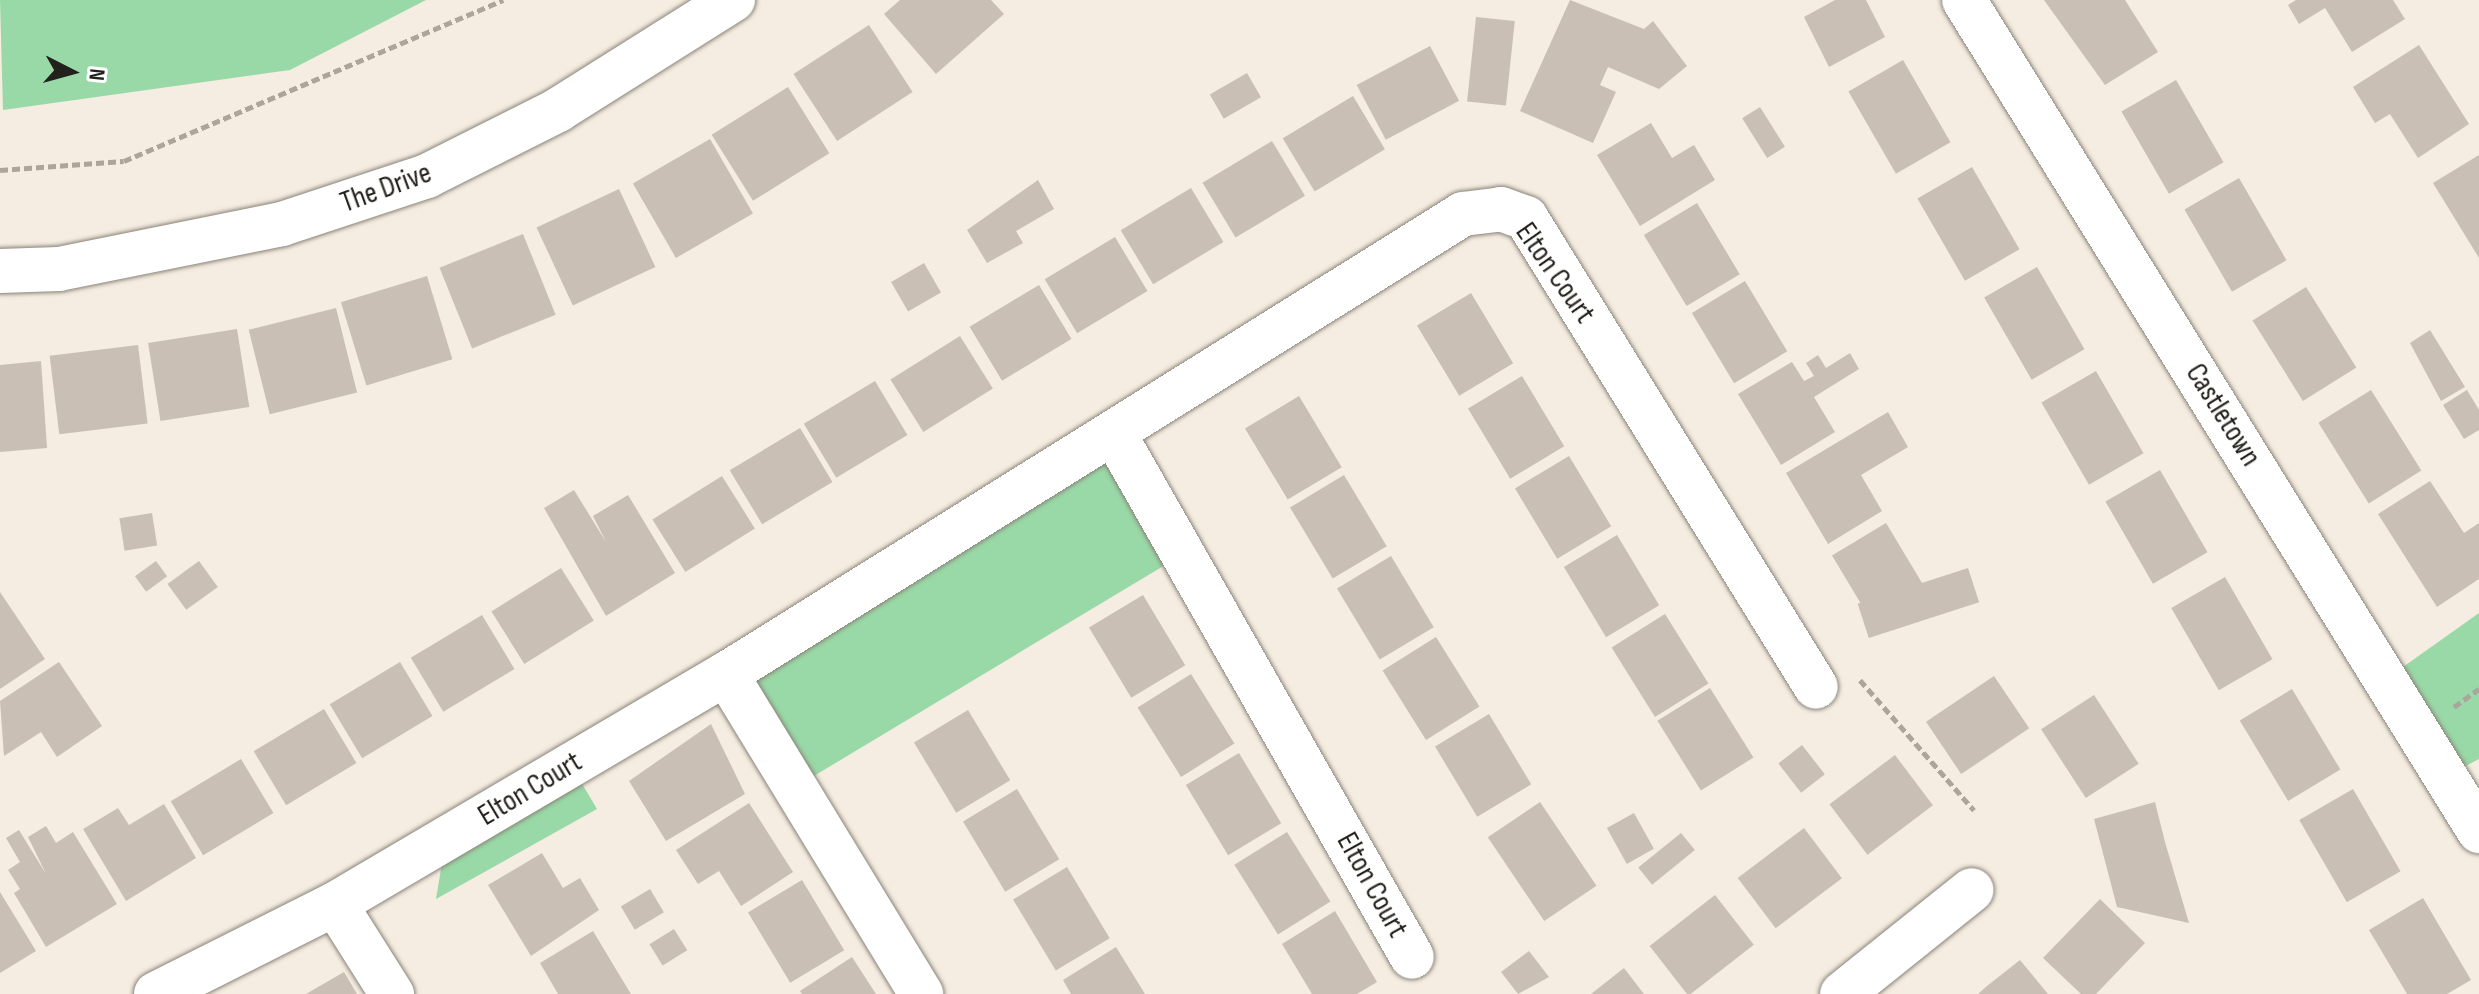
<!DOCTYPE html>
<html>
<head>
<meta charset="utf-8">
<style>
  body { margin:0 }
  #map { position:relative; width:2479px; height:994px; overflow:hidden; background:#f5ede1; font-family:"Sofia Sans Condensed",sans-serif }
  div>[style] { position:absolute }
  .green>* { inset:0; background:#99d9a7; transform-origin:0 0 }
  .building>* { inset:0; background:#cabfb5; transform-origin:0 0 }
  .path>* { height:5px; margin-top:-2.5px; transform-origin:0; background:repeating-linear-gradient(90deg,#aba59c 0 8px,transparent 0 12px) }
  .roads { filter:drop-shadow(0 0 2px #8a8379) drop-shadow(0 0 2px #8a8379) }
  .street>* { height:44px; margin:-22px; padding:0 22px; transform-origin:22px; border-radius:22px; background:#fff }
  span { translate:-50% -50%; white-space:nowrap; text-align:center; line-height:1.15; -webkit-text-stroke:7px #fff; paint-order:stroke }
  .street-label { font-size:30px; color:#23211c }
  .north { position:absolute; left:32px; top:32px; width:80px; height:80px; -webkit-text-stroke:6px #fff; paint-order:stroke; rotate:96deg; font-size:22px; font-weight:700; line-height:32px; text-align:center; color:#23211c }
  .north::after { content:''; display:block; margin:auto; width:28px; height:36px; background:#23211c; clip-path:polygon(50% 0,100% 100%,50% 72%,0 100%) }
</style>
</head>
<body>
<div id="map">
  <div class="green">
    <div style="clip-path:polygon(0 0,426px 0,290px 70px,3px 110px)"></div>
    <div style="left:1116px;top:437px;width:135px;height:456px;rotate:59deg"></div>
    <div style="clip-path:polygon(2479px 613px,2479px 759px,2458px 770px,2403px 667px)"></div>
    <div style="clip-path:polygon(581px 782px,597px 809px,436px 899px,442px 863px)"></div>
  </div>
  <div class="building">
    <div style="clip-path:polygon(900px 0,991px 0,1004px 14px,936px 74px,884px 14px)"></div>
    <div style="clip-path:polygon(1570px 0,1644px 29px,1653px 21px,1687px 66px,1659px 89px,1608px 67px,1600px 85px,1616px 92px,1593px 143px,1520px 111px)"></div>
    <div style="clip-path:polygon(1835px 0,1866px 0,1885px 37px,1829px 67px,1804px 17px)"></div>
    <div style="clip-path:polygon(2044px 0,2125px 0,2158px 52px,2105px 85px)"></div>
    <div style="clip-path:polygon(2296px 0,2393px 0,2405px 19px,2352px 52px,2325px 8px,2299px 24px,2288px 5px)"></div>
    <div style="left:1476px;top:17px;width:39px;height:85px;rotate:6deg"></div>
    <div style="left:869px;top:25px;width:80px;height:90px;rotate:57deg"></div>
    <div style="clip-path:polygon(2419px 45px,2469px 124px,2418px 158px,2390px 114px,2375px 123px,2353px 87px)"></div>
    <div style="left:1430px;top:46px;width:62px;height:83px;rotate:62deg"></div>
    <div style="left:1903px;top:60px;width:95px;height:63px;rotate:60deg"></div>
    <div style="left:1247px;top:73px;width:28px;height:43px;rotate:60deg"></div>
    <div style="left:2176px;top:80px;width:95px;height:63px;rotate:60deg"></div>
    <div style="left:788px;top:87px;width:78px;height:90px;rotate:58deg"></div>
    <div style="left:1353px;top:96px;width:62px;height:82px;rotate:59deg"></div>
    <div style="left:1760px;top:107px;width:47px;height:21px;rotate:58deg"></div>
    <div style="clip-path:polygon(1651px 123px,1672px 158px,1694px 145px,1715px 180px,1640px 226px,1597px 155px)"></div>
    <div style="left:710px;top:139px;width:86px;height:89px;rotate:60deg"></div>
    <div style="left:1272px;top:141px;width:64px;height:81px;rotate:59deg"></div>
    <div style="clip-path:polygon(2479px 155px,2479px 258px,2433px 183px)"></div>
    <div style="left:1972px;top:167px;width:95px;height:63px;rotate:60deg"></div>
    <div style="left:2239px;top:178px;width:95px;height:63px;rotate:60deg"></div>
    <div style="clip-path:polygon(1038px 180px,1054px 209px,1016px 231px,1023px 243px,987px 263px,967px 230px)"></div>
    <div style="left:1191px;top:188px;width:63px;height:82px;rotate:59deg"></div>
    <div style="left:619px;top:189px;width:86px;height:91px;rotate:65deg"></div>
    <div style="left:1697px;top:203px;width:83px;height:62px;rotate:59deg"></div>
    <div style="left:523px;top:234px;width:87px;height:90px;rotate:68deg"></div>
    <div style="left:1115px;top:237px;width:63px;height:82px;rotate:59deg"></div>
    <div style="left:924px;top:263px;width:34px;height:38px;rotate:60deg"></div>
    <div style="left:2037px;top:267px;width:95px;height:61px;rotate:60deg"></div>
    <div style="left:427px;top:276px;width:87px;height:90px;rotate:73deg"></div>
    <div style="left:1745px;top:281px;width:82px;height:62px;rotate:59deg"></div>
    <div style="left:1039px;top:285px;width:63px;height:81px;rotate:59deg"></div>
    <div style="left:2306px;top:287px;width:95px;height:63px;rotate:58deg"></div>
    <div style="left:1471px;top:293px;width:82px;height:63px;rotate:59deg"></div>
    <div style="left:336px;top:308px;width:87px;height:90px;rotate:76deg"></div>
    <div style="left:237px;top:329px;width:79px;height:90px;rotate:81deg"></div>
    <div style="clip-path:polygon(2430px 330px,2465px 387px,2441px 401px,2410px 343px)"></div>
    <div style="left:960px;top:336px;width:62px;height:82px;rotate:58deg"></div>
    <div style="left:138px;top:345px;width:79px;height:89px;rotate:83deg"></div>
    <div style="clip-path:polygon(1850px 353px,1859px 369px,1814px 397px,1835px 432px,1781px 465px,1738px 394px,1792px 362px,1804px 381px,1814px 376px,1806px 363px,1818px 355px,1826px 368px)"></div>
    <div style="clip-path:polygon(41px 361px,47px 448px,0 452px,0 365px)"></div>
    <div style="left:2096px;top:371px;width:95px;height:63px;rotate:60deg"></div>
    <div style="left:1522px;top:376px;width:82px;height:63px;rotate:59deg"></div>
    <div style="left:875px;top:381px;width:63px;height:83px;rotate:59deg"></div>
    <div style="left:2371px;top:390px;width:95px;height:62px;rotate:58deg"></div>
    <div style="clip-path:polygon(2467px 390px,2479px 410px,2479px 430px,2464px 439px,2443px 405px)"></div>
    <div style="left:1299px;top:396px;width:83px;height:63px;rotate:59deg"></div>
    <div style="clip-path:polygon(1888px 412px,1908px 447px,1861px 475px,1882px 511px,1828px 544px,1786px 473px)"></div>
    <div style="left:800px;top:428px;width:63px;height:82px;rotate:59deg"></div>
    <div style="left:1569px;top:456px;width:82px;height:63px;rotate:59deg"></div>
    <div style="left:2160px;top:470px;width:95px;height:63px;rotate:60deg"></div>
    <div style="left:1344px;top:475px;width:83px;height:63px;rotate:59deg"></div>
    <div style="left:722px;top:476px;width:62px;height:82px;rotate:58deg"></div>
    <div style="clip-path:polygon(2430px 481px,2464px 533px,2479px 523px,2479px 579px,2437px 607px,2378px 514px)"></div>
    <div style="clip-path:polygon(574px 490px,606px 542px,593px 516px,628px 495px,675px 573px,606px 616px,544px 508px)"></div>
    <div style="left:152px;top:513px;width:33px;height:33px;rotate:81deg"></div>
    <div style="left:1886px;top:523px;width:79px;height:63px;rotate:59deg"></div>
    <div style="left:1617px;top:535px;width:82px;height:62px;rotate:59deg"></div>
    <div style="left:1391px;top:556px;width:83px;height:63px;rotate:59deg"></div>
    <div style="left:156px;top:561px;width:19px;height:26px;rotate:54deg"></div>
    <div style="left:199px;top:561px;width:32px;height:39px;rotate:54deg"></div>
    <div style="left:561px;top:568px;width:62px;height:82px;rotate:58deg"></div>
    <div style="left:1968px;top:568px;width:36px;height:116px;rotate:72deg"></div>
    <div style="left:2225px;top:577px;width:95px;height:62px;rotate:60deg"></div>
    <div style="clip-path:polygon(0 592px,45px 659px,0 689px)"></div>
    <div style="left:1143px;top:595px;width:82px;height:63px;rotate:59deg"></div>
    <div style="left:1665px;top:614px;width:82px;height:63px;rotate:58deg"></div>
    <div style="left:482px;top:615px;width:63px;height:83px;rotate:59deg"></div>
    <div style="left:1436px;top:637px;width:82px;height:63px;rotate:58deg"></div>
    <div style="clip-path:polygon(59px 662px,102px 726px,57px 757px,41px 732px,4px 756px,0 701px)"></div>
    <div style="left:400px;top:662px;width:63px;height:82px;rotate:59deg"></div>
    <div style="left:1191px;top:674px;width:82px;height:63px;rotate:58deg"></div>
    <div style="left:1994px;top:676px;width:63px;height:82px;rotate:56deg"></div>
    <div style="left:1710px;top:688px;width:82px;height:62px;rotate:58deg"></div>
    <div style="left:2292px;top:689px;width:94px;height:61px;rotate:59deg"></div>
    <div style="left:2094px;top:695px;width:82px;height:63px;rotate:57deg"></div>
    <div style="left:324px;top:709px;width:63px;height:82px;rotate:59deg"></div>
    <div style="left:968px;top:710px;width:82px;height:63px;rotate:59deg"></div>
    <div style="left:1489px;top:714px;width:82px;height:63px;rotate:59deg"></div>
    <div style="clip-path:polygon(711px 724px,745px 794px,666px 841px,629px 781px)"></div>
    <div style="left:1802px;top:745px;width:37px;height:30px;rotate:52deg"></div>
    <div style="left:1239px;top:753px;width:82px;height:62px;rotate:59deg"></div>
    <div style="left:1895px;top:755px;width:63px;height:82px;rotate:53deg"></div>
    <div style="left:241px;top:759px;width:63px;height:82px;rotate:59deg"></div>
    <div style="left:1017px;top:789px;width:82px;height:63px;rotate:59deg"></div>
    <div style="left:2353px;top:789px;width:95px;height:62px;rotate:60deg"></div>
    <div style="left:1540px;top:802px;width:101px;height:63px;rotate:56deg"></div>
    <div style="clip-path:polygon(2155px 802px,2165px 842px,2189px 923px,2117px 907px,2094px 819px)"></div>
    <div style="clip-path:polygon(749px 803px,793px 872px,741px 906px,719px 871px,698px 884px,676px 850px)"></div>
    <div style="clip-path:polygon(164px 804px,196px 858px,126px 901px,83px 829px,118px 808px,129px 825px)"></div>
    <div style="left:1634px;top:813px;width:41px;height:31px;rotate:61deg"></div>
    <div style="clip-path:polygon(46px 826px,56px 843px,73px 832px,117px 904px,46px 947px,14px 893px,20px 889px,8px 870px,20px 862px,6px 838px,19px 830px,46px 874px,28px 837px)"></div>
    <div style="left:1804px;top:828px;width:63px;height:83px;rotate:53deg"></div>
    <div style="left:1287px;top:832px;width:82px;height:62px;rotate:58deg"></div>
    <div style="left:1681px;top:833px;width:22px;height:55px;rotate:51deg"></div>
    <div style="clip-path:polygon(542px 853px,563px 888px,580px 878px,599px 910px,531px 956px,488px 885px)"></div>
    <div style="left:1067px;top:867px;width:83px;height:63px;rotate:59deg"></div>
    <div style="left:802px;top:880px;width:82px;height:63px;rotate:59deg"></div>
    <div style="left:650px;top:889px;width:27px;height:34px;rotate:59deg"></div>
    <div style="clip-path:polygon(0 892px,36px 951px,0 973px)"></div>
    <div style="left:1715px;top:895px;width:63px;height:83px;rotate:52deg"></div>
    <div style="clip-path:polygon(2423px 898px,2471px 980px,2447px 994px,2407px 994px,2369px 930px)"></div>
    <div style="clip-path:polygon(2100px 899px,2145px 943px,2096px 994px,2081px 994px,2043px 958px)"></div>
    <div style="clip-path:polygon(1335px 911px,1377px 982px,1357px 994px,1312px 994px,1282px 944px)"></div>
    <div style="left:674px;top:929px;width:25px;height:29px;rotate:58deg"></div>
    <div style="clip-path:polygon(593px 931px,614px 966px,631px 994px,558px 994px,540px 963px)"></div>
    <div style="clip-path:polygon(1116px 947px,1145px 994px,1071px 994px,1063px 980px)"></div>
    <div style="clip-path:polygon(1529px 951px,1549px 977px,1518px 994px,1501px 972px)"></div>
    <div style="clip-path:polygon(852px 957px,876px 994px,802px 994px,800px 991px)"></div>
    <div style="clip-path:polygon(2020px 960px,2048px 994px,1978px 994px,1987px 986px)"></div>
    <div style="clip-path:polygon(1624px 968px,1644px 994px,1591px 994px)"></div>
    <div style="clip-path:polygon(344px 972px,357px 994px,306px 994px)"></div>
  </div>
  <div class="path">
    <div style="left:0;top:170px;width:124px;rotate:-4.2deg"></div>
    <div style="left:124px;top:161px;width:412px;rotate:-23deg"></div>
    <div style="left:1860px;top:680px;width:173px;rotate:48.8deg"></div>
    <div style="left:2454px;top:707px;width:31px;rotate:-36deg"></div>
  </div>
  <div class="roads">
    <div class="street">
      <div style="left:1964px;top:0;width:978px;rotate:58.21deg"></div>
      <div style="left:0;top:271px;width:59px;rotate:-1.9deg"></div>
      <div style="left:59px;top:269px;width:227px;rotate:-11.4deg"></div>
      <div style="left:282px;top:224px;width:153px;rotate:-18.3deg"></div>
      <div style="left:427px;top:176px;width:147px;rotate:-26.7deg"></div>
      <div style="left:558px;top:110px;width:207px;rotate:-32.2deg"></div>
      <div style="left:1116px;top:437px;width:598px;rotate:60.35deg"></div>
      <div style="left:726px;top:674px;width:375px;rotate:58.6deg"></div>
      <div style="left:335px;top:904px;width:107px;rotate:57.7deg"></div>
      <div style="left:156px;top:994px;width:200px;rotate:-26.7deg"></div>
      <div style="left:335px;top:904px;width:454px;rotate:-30.5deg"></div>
      <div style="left:726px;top:674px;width:869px;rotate:-31.97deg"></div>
      <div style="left:1463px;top:214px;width:38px;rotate:-7deg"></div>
      <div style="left:1501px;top:209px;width:27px;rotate:20deg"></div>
      <div style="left:1526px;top:218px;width:551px;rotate:58.27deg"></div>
      <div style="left:1842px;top:994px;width:166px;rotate:-38.7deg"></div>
    </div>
  </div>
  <div class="street-label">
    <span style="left:386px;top:188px;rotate:-20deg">The Drive</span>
    <span style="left:1555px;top:273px;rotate:55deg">Elton Court</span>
    <span style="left:2223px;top:415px;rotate:58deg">Castletown</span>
    <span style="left:530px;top:789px;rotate:-31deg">Elton Court</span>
    <span style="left:1372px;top:885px;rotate:61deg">Elton Court</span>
  </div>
  <div class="north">N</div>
</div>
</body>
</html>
